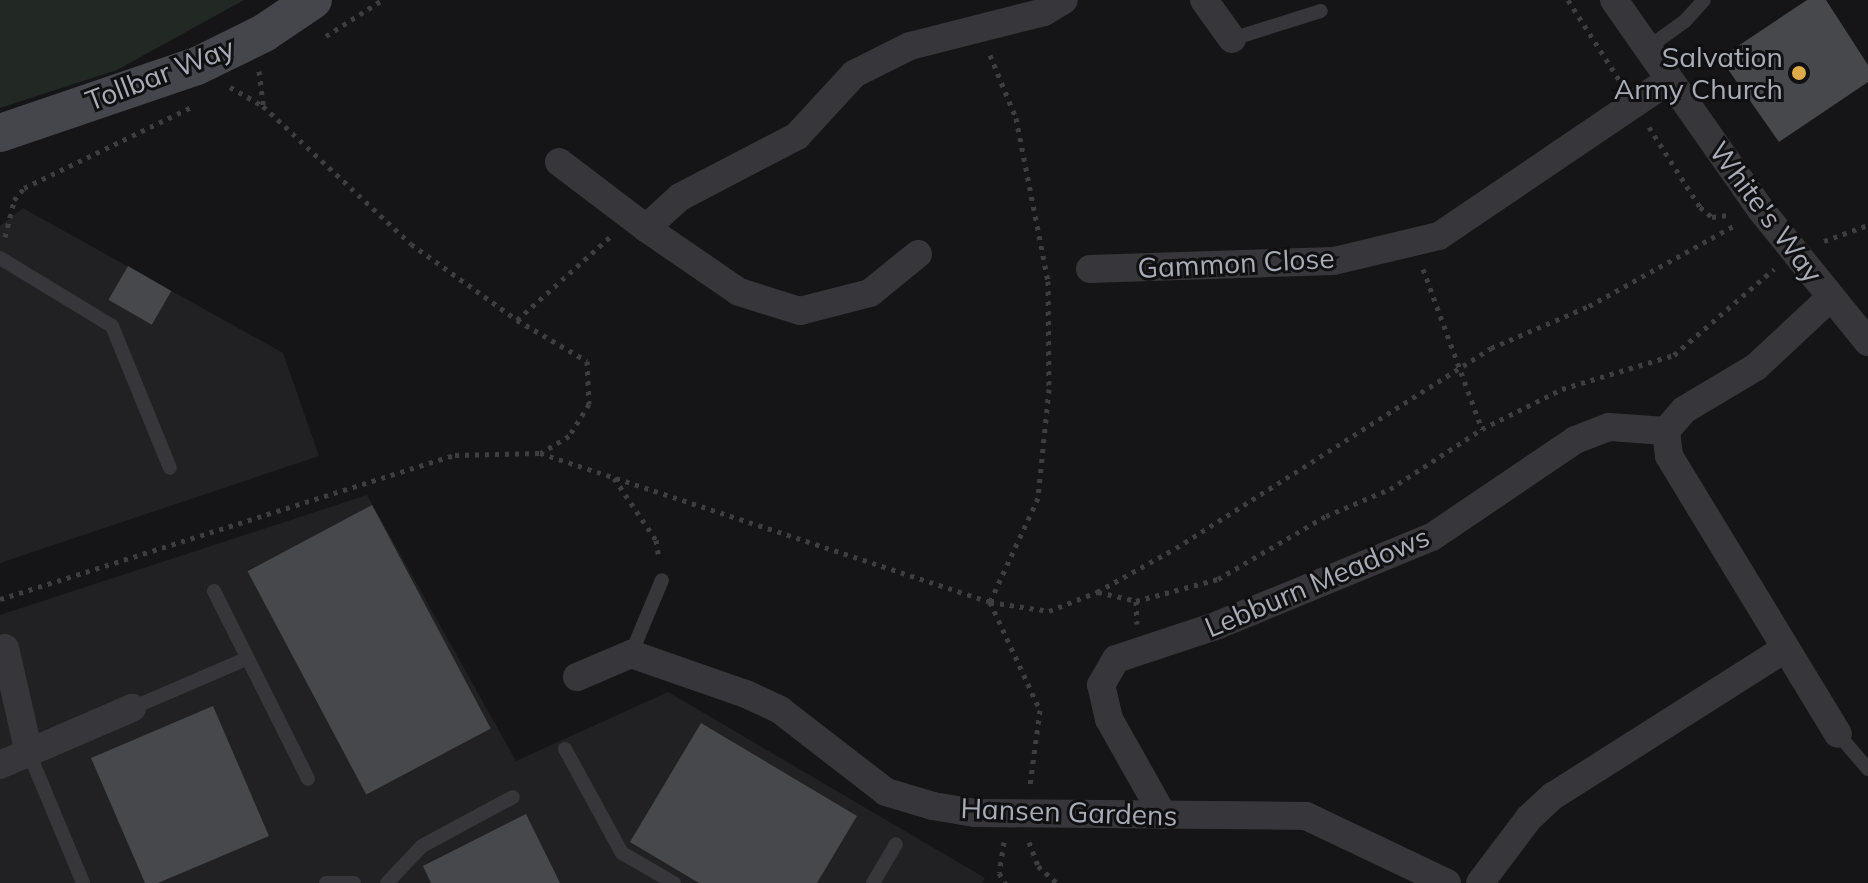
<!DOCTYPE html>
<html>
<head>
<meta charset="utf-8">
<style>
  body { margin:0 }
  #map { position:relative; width:1868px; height:883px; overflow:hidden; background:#151517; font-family:Mulish,sans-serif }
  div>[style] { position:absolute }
  .built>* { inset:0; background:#212124 }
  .green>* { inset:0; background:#222823 }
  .building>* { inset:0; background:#47484c; transform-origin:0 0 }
  .path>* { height:5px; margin-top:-2.5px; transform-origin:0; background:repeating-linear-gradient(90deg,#3d3e42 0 4px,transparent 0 10px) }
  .lane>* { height:14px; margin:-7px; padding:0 7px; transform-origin:7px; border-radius:7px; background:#37373b }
  .street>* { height:28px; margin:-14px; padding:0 14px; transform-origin:14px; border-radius:14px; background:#37373b }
  .secondary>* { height:38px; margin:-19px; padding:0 19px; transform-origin:19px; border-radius:19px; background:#45464b }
  .dots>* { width:22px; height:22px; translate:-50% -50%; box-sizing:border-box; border:4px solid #101012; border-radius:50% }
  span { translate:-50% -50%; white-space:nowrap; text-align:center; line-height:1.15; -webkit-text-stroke:6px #101012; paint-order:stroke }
  .poi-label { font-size:28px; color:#a9acb5 }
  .right { translate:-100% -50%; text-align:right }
  .street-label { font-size:28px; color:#a9acb5 }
</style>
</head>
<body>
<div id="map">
  <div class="built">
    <div style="clip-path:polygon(23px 208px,283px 353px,319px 456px,0 563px,0 226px)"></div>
    <div style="clip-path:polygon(367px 495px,516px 761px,668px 692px,985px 878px,982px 883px,0 883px,0 615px)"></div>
  </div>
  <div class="green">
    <div style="clip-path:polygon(0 0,244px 0,117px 70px,0 108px)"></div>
  </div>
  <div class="building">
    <div style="clip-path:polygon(1807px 0,1826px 0,1868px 65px,1868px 82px,1779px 142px,1720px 58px)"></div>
    <div style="left:128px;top:266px;width:50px;height:39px;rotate:30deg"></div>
    <div style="left:372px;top:505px;width:253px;height:141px;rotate:62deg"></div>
    <div style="clip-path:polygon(213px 706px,269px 836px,158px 883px,145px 883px,91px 758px)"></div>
    <div style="clip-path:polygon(701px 723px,857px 816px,817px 883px,699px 883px,630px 842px)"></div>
    <div style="clip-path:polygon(526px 814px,560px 883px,431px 883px,423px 866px)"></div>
  </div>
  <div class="path">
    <div style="left:1568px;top:0;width:96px;rotate:57.3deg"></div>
    <div style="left:326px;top:36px;width:67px;rotate:-32.7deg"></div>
    <div style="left:990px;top:55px;width:68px;rotate:67.6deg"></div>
    <div style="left:1016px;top:118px;width:166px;rotate:78.9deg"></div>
    <div style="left:1048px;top:281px;width:108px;rotate:89.5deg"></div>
    <div style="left:1049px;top:389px;width:110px;rotate:95.8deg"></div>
    <div style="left:1038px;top:498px;width:115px;rotate:114.8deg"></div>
    <div style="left:990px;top:602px;width:119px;rotate:65.2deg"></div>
    <div style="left:1040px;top:710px;width:76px;rotate:97.6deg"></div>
    <div style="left:259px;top:71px;width:34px;rotate:83deg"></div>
    <div style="left:230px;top:87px;width:38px;rotate:30deg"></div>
    <div style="left:263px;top:106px;width:202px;rotate:43deg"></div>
    <div style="left:411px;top:244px;width:130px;rotate:35.6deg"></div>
    <div style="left:517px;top:320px;width:81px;rotate:30.4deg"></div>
    <div style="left:587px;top:361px;width:43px;rotate:87.3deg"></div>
    <div style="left:589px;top:404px;width:38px;rotate:122deg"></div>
    <div style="left:569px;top:436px;width:33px;rotate:149deg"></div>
    <div style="left:1649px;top:127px;width:95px;rotate:57.5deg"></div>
    <div style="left:1700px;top:207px;width:16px;rotate:40deg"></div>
    <div style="left:1712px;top:217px;width:16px;rotate:-7deg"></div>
    <div style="left:5px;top:237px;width:38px;rotate:-76deg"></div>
    <div style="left:14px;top:200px;width:16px;rotate:-50deg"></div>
    <div style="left:24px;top:188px;width:189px;rotate:-25.8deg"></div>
    <div style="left:1824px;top:241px;width:47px;rotate:-20deg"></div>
    <div style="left:1423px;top:269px;width:171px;rotate:69.8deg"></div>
    <div style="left:517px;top:320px;width:127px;rotate:-41.8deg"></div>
    <div style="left:614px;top:478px;width:75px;rotate:55.9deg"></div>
    <div style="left:656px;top:540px;width:19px;rotate:81deg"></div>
    <div style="left:1098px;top:592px;width:39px;rotate:13deg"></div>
    <div style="left:1136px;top:601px;width:85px;rotate:-15deg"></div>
    <div style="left:1218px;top:579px;width:125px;rotate:-30.3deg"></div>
    <div style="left:1326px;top:516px;width:69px;rotate:-22.9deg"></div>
    <div style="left:1390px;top:489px;width:110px;rotate:-33.1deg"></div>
    <div style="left:1482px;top:429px;width:89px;rotate:-26.6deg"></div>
    <div style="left:1562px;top:389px;width:117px;rotate:-16.9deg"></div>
    <div style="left:1674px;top:355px;width:132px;rotate:-40.7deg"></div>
    <div style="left:0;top:599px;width:477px;rotate:-17.6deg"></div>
    <div style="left:455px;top:455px;width:85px;rotate:-1.3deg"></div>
    <div style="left:540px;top:453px;width:474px;rotate:18.3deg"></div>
    <div style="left:990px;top:602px;width:60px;rotate:8.7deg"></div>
    <div style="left:1049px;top:611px;width:52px;rotate:-21.6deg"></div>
    <div style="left:1097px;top:592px;width:90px;rotate:-29.1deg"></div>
    <div style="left:1176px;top:548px;width:373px;rotate:-32.4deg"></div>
    <div style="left:1491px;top:348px;width:107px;rotate:-23.2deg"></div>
    <div style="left:1589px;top:306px;width:169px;rotate:-29deg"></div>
    <div style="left:1136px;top:601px;width:23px;rotate:88deg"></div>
    <div style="left:1004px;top:842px;width:31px;rotate:99deg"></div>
    <div style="left:999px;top:873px;width:12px;rotate:59deg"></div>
    <div style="left:1029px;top:842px;width:26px;rotate:69deg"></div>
    <div style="left:1038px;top:866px;width:25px;rotate:42deg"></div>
  </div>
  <div class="lane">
    <div style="left:1232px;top:39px;width:93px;rotate:-17.5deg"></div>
    <div style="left:1646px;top:49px;width:48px;rotate:-35.7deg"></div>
    <div style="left:1685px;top:21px;width:28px;rotate:-48deg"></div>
    <div style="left:0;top:258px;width:131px;rotate:31.3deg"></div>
    <div style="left:112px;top:326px;width:153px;rotate:67.8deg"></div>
    <div style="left:214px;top:591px;width:210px;rotate:63.4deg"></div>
    <div style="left:631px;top:654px;width:80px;rotate:-67.3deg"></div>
    <div style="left:132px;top:708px;width:124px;rotate:-23.3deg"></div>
    <div style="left:1838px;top:734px;width:46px;rotate:49.4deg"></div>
    <div style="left:565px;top:749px;width:119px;rotate:61.3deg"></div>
    <div style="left:622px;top:853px;width:60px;rotate:30deg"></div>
    <div style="left:29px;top:753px;width:141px;rotate:67.4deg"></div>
    <div style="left:326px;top:883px;width:28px"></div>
    <div style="left:387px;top:883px;width:51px;rotate:-46.6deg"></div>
    <div style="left:422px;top:846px;width:103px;rotate:-28.3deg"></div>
    <div style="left:873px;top:883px;width:45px;rotate:-59.5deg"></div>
  </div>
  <div class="street">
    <div style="left:1204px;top:0;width:48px;rotate:54.3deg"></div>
    <div style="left:1614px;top:0;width:256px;rotate:55deg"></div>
    <div style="left:1761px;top:210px;width:170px;rotate:51deg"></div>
    <div style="left:559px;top:162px;width:109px;rotate:37.2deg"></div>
    <div style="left:918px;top:254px;width:62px;rotate:140.9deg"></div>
    <div style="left:870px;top:293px;width:72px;rotate:165.6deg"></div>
    <div style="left:800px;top:311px;width:64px;rotate:-162.7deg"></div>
    <div style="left:739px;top:292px;width:113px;rotate:-145.5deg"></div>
    <div style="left:646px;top:228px;width:46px;rotate:-42.4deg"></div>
    <div style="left:680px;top:197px;width:132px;rotate:-27.5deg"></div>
    <div style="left:797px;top:136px;width:84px;rotate:-47.4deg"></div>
    <div style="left:854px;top:74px;width:63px;rotate:-26.6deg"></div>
    <div style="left:910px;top:46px;width:138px;rotate:-14.2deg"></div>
    <div style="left:1044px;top:12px;width:23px;rotate:-31deg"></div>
    <div style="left:1090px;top:269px;width:244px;rotate:-1.9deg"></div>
    <div style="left:1334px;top:261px;width:108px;rotate:-13.4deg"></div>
    <div style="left:1439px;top:236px;width:277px;rotate:-34.1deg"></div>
    <div style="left:1831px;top:297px;width:103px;rotate:137deg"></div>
    <div style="left:1756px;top:367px;width:84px;rotate:149.2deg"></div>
    <div style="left:1684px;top:410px;width:28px;rotate:131deg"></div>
    <div style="left:1666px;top:431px;width:25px;rotate:83deg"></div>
    <div style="left:1669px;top:456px;width:325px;rotate:58.7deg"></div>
    <div style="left:5px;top:648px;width:108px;rotate:77.1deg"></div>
    <div style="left:577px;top:677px;width:59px;rotate:-23.1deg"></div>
    <div style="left:631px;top:654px;width:122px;rotate:19.2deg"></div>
    <div style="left:746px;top:694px;width:38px;rotate:25deg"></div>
    <div style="left:780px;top:710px;width:134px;rotate:37.7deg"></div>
    <div style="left:886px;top:792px;width:49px;rotate:16.6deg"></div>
    <div style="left:933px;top:806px;width:43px;rotate:9.5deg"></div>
    <div style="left:975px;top:813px;width:331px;rotate:0.5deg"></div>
    <div style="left:1306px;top:816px;width:156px;rotate:25.4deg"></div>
    <div style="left:0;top:765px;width:144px;rotate:-23.4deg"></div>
    <div style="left:1163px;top:815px;width:110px;rotate:-119.4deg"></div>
    <div style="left:1109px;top:719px;width:35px;rotate:-103deg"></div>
    <div style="left:1101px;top:685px;width:30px;rotate:-60deg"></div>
    <div style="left:1116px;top:659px;width:108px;rotate:-18.4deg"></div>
    <div style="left:1218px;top:625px;width:231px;rotate:-22.4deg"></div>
    <div style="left:1432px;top:537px;width:173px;rotate:-34.1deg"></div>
    <div style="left:1575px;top:440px;width:36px;rotate:-21deg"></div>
    <div style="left:1609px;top:427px;width:57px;rotate:4deg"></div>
    <div style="left:1480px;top:883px;width:81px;rotate:-53deg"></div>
    <div style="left:1529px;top:818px;width:33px;rotate:-43deg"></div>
    <div style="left:1553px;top:796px;width:275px;rotate:-32.4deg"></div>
  </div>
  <div class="secondary">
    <div style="left:0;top:133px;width:208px;rotate:-18.8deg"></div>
    <div style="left:197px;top:66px;width:75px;rotate:-26.2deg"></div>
    <div style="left:264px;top:33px;width:59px;rotate:-34deg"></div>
  </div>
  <div class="dots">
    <div style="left:1799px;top:73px;background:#ddab47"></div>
  </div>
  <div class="poi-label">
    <span class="right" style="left:1783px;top:73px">Salvation<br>Army Church</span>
  </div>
  <div class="street-label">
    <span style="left:160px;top:74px;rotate:-21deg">Tollbar Way</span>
    <span style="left:1766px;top:212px;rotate:53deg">White's Way</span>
    <span style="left:1236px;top:263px;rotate:-3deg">Gammon Close</span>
    <span style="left:1317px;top:582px;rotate:-23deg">Lebburn Meadows</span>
    <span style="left:1069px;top:812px;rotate:2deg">Hansen Gardens</span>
  </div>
</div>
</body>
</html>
